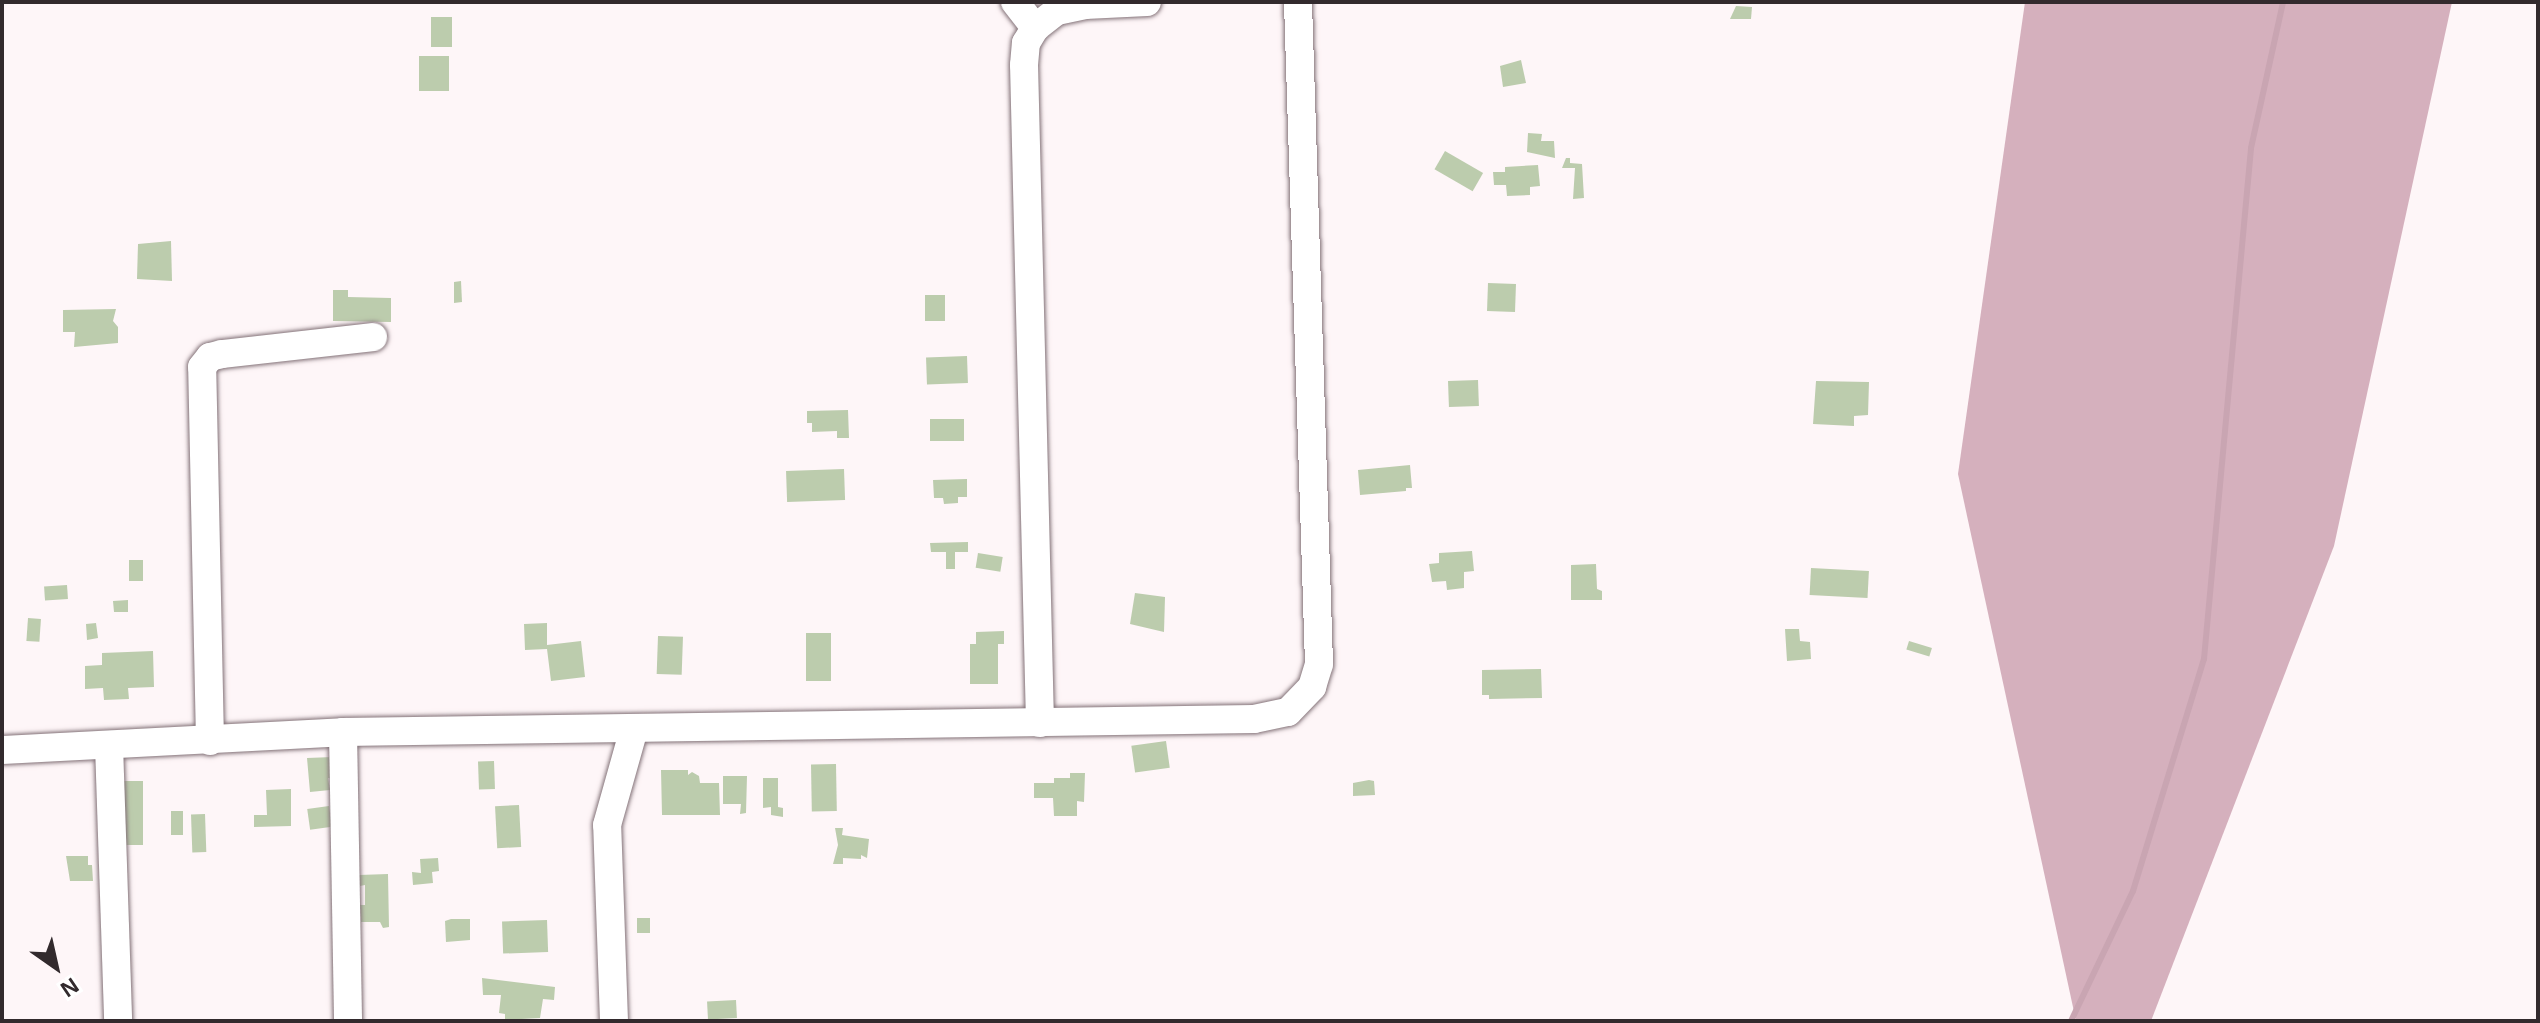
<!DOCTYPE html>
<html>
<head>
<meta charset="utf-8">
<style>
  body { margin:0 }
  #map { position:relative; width:2540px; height:1023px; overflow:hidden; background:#fef6f8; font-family:Helvetica,sans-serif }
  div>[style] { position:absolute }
  .forest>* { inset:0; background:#d5b0bd }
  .stream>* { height:6px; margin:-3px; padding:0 3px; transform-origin:3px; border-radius:3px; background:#c9a5b2 }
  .building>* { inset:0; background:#bcccad; transform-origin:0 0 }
  .roads { filter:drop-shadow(0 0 2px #837278) drop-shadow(0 0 2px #837278) }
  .minor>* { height:28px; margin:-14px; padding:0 14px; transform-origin:14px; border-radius:14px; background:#fff }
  span { translate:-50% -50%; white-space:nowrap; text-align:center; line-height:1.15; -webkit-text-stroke:6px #fff; paint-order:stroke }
  .frame { position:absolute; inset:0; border:4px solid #322a2d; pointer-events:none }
  .north { position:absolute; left:16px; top:927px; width:80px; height:80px; -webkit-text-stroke:6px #fff; paint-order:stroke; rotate:146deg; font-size:22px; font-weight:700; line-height:32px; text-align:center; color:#322a2d }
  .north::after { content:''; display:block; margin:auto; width:28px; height:36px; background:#322a2d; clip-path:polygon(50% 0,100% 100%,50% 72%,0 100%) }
</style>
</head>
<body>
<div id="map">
  <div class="forest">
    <div style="clip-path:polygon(2025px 2px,2452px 2px,2334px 546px,2151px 1021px,2076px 1021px,1958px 474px)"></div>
  </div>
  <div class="stream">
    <div style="left:2071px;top:1021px;width:144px;rotate:-64.5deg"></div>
    <div style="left:2133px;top:891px;width:243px;rotate:-73deg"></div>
    <div style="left:2204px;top:659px;width:513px;rotate:-84.74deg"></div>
    <div style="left:2251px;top:148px;width:149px;rotate:-77.6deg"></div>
  </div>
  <div class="building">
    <div style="clip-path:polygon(1736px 6px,1752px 7px,1751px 19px,1730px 19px)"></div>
    <div style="left:431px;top:17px;width:21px;height:30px"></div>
    <div style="left:419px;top:56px;width:30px;height:35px"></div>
    <div style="clip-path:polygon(1521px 60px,1526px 83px,1503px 87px,1500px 66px)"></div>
    <div style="clip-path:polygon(1528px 133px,1542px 134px,1541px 141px,1554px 141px,1555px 158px,1527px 152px)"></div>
    <div style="left:1445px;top:151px;width:44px;height:21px;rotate:30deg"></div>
    <div style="clip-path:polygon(1566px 158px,1570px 158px,1570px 163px,1582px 164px,1584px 198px,1573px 199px,1575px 168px,1562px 168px)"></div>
    <div style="clip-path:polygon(1538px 165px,1540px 186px,1530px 187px,1530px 195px,1507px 196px,1506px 185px,1494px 185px,1493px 172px,1505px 172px,1505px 167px)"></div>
    <div style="clip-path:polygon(171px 241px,172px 281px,137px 279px,138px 244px)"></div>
    <div style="clip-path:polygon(461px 281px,462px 302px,454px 303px,454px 282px)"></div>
    <div style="left:1488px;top:283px;width:28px;height:28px;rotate:2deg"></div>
    <div style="clip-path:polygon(333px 290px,348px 290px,348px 297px,391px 298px,391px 322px,333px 321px)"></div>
    <div style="left:925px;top:295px;width:20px;height:26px"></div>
    <div style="clip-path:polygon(116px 309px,113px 321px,118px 327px,118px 343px,74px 347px,75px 332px,63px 332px,63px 310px)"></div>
    <div style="left:967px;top:356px;width:27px;height:41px;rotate:88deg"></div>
    <div style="left:1478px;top:380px;width:26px;height:30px;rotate:88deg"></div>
    <div style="clip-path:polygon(1816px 381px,1869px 382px,1868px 415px,1854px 416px,1854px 426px,1813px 424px)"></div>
    <div style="clip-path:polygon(848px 410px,849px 438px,837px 438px,837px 431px,812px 432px,812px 423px,807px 423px,807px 411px)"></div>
    <div style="left:964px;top:419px;width:22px;height:34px;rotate:90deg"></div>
    <div style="clip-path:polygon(1410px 465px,1412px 488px,1406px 488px,1406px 491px,1360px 495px,1358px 470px)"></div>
    <div style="left:844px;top:469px;width:31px;height:58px;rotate:88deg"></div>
    <div style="clip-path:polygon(967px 479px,967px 497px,958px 497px,958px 503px,944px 504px,943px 498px,934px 498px,933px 480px)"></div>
    <div style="clip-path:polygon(968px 542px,968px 552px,955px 552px,955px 569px,946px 569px,946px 552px,931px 552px,930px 543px)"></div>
    <div style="clip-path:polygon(1472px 551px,1474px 571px,1464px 572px,1464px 588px,1447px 590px,1446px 581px,1432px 582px,1429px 564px,1439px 563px,1439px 553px)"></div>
    <div style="left:978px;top:553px;width:25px;height:15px;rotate:9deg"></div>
    <div style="left:129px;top:560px;width:14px;height:21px"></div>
    <div style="clip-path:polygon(1596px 564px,1597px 589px,1602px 591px,1602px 600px,1571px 600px,1571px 565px)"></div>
    <div style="left:1811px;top:568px;width:58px;height:27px;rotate:3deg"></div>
    <div style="left:67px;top:585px;width:14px;height:23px;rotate:86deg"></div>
    <div style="clip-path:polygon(1135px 593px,1165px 597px,1164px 632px,1130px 624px)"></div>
    <div style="clip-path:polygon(128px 600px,128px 612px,114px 612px,113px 601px)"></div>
    <div style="left:28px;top:618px;width:13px;height:23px;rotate:4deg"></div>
    <div style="clip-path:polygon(96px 623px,98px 638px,87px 640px,86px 624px)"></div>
    <div style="clip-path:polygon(547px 623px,547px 645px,581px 641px,585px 677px,551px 681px,547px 649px,525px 650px,524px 624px)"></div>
    <div style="clip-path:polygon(1785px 629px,1799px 629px,1800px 641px,1810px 642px,1811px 659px,1787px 661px)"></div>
    <div style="clip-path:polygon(1004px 631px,1004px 644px,998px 644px,998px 684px,970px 684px,970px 644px,976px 644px,976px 632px)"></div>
    <div style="left:806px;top:633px;width:25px;height:48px"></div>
    <div style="left:658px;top:636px;width:25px;height:38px;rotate:2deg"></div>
    <div style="left:1909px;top:641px;width:24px;height:9px;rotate:17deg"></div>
    <div style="clip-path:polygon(153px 651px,154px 687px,128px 688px,129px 699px,104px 700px,103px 688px,85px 689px,85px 666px,102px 665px,102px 653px)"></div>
    <div style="clip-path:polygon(1541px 669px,1542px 698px,1489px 699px,1489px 695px,1482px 695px,1482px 670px)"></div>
    <div style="left:1166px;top:741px;width:27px;height:35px;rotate:82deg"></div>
    <div style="clip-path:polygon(333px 757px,332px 778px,328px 778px,330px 790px,310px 792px,307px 758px)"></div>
    <div style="left:494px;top:761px;width:28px;height:16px;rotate:88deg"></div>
    <div style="left:836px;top:764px;width:47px;height:25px;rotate:89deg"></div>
    <div style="clip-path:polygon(661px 770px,688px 770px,688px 775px,692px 772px,699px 776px,700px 783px,719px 783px,720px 815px,662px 815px)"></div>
    <div style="clip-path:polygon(1070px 773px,1085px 773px,1084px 802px,1077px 801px,1077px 816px,1054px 816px,1053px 798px,1034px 798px,1034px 783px,1054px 783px,1054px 778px,1070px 778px)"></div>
    <div style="clip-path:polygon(723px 776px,747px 776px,746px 813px,740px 814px,741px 804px,723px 804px)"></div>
    <div style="clip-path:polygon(763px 778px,778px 778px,778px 807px,783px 808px,783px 817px,771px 815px,771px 807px,763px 808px)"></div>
    <div style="clip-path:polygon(1369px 780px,1374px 781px,1375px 795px,1353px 796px,1353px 783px)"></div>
    <div style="left:117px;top:781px;width:26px;height:64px"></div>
    <div style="clip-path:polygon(291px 789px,291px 826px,254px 827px,254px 815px,267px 815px,266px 790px)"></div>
    <div style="left:519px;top:805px;width:42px;height:24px;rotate:87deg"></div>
    <div style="left:329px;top:806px;width:21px;height:22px;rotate:82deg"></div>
    <div style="left:171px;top:811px;width:12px;height:24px"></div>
    <div style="left:205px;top:814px;width:38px;height:14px;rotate:88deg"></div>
    <div style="clip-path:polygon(835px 828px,843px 828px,842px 835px,869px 839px,867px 858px,861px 855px,861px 859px,843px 858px,843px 864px,833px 864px,838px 845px)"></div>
    <div style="clip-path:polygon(66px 856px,88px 856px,88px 865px,92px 865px,93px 881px,70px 881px)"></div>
    <div style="clip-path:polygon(438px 858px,439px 871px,432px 872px,433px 883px,413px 885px,412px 872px,421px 873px,420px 859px)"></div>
    <div style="clip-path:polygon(388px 874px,389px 927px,383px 928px,380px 922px,361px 922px,360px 905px,365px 905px,365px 885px,360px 886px,359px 875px)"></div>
    <div style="left:637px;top:918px;width:13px;height:15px"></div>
    <div style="clip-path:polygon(451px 919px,470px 919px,470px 940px,446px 942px,445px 921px)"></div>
    <div style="left:547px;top:920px;width:32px;height:45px;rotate:88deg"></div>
    <div style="clip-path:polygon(482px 978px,555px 987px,554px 1000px,543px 999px,540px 1018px,505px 1020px,505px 1014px,499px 1013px,501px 995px,483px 995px)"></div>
    <div style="left:736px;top:1000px;width:18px;height:29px;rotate:87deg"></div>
  </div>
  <div class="roads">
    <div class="minor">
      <div style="left:1015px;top:2px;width:33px;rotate:52deg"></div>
      <div style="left:1040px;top:723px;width:658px;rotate:-91.39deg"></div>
      <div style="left:1024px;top:65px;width:22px;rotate:-85deg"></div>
      <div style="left:1026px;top:43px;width:17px;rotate:-59deg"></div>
      <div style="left:1035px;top:28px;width:28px;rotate:-38deg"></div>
      <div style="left:1057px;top:11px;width:29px;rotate:-12deg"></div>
      <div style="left:1085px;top:5px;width:62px;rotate:-2.8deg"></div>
      <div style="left:343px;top:732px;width:289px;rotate:89deg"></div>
      <div style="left:210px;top:741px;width:374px;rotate:-91.2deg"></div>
      <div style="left:202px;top:367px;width:13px;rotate:-51deg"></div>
      <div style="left:210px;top:357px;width:12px;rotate:-14deg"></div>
      <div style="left:222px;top:354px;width:152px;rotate:-6.4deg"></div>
      <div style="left:109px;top:745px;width:276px;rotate:88.1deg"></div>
      <div style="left:2px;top:750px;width:341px;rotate:-3deg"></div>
      <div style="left:343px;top:732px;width:911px;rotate:-0.82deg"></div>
      <div style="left:1254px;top:719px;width:35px;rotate:-12deg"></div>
      <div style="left:1288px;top:712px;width:35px;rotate:-46deg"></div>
      <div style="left:1312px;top:687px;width:24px;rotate:-73deg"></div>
      <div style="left:1319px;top:664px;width:662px;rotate:-91.82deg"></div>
      <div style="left:614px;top:1021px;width:196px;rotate:-92deg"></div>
      <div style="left:607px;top:825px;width:100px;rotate:-74.3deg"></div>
    </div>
  </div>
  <div class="frame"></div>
  <div class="north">N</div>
</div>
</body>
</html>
